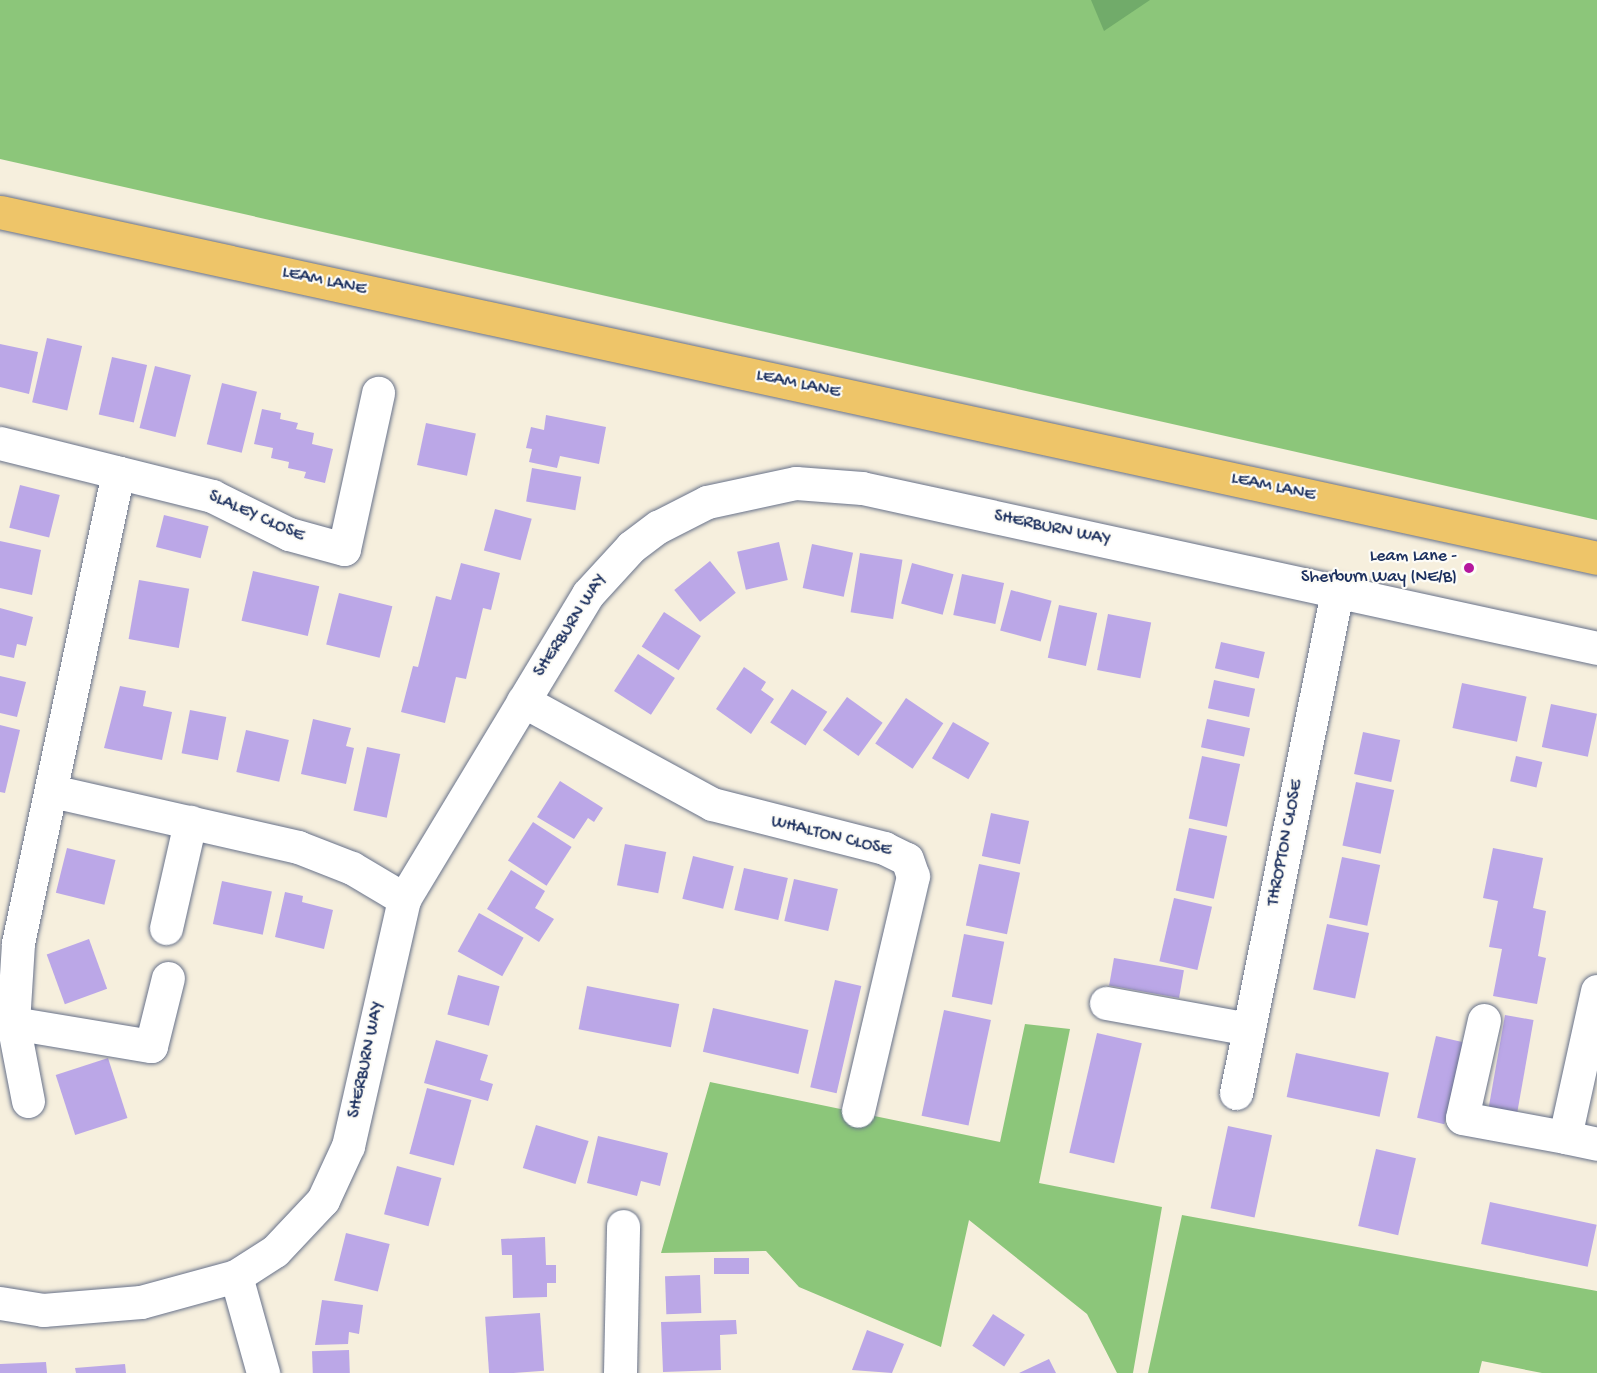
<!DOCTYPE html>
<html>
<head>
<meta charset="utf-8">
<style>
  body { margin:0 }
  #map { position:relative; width:1597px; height:1373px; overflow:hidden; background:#f6efdd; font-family:"Gochi Hand",sans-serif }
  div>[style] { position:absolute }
  .green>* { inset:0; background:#8cc67a }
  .forest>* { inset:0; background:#71ab6a }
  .building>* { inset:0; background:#bba7e7; transform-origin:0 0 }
  .roads { filter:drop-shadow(0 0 2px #68728a) drop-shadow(0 0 2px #68728a) }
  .minor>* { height:33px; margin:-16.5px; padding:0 16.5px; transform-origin:16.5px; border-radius:16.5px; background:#fff }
  .major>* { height:33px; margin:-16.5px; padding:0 16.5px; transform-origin:16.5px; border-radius:16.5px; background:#eec569 }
  .dots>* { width:16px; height:16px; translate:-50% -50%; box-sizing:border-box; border:3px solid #fdfcf7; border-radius:50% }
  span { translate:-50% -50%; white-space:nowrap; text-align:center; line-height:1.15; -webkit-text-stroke:4.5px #fdfcf7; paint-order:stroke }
  .street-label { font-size:18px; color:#1b2f5e }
  .poi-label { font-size:18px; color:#1b2f5e }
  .right { translate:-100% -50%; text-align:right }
</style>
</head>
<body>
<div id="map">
  <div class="green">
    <div style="clip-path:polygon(0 0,1597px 0,1597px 520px,0 159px)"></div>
    <div style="clip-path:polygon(1025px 1024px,1070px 1029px,1039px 1183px,1162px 1207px,1133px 1373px,1117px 1373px,1087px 1314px,969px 1220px,941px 1347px,799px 1287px,766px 1251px,661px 1253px,710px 1082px,1000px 1142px)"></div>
    <div style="clip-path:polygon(1182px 1215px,1597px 1291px,1597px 1373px,1542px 1373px,1482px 1361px,1479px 1373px,1148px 1373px)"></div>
  </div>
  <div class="forest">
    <div style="clip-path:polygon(1091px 0,1150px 0,1104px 31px)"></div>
  </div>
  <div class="building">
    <div style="left:47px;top:338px;width:36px;height:66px;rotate:13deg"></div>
    <div style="clip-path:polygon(0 344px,38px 352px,29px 394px,0 387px)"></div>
    <div style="left:112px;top:357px;width:36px;height:59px;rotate:13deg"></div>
    <div style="left:155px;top:366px;width:37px;height:64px;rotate:14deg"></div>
    <div style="left:222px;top:383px;width:36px;height:63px;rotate:14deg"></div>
    <div style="clip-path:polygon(262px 409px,281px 413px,280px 419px,298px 423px,296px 429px,314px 433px,312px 444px,333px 449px,325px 483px,304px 478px,306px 472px,288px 468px,289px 462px,271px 458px,273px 448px,254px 444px)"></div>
    <div style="clip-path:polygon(546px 415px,606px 427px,599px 464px,560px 456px,557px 468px,529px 462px,532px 449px,526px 448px,531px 427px,544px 430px)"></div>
    <div style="left:426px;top:423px;width:51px;height:43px;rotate:12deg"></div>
    <div style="left:532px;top:468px;width:50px;height:34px;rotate:10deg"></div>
    <div style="left:20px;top:485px;width:41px;height:44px;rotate:14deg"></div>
    <div style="left:495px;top:509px;width:38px;height:43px;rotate:15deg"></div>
    <div style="left:164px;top:515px;width:46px;height:33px;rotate:14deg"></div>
    <div style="clip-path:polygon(0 541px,41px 550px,32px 595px,0 588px)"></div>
    <div style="left:779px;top:542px;width:39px;height:43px;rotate:77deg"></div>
    <div style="left:812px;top:544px;width:42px;height:45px;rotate:12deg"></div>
    <div style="left:860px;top:553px;width:43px;height:60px;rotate:9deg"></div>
    <div style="left:710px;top:561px;width:41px;height:46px;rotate:51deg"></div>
    <div style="clip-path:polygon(461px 563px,500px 573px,491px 610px,483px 608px,466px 679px,456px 677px,445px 723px,401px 712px,413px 666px,418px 667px,436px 596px,451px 600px)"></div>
    <div style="left:912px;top:563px;width:43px;height:42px;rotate:15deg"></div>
    <div style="left:253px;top:571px;width:68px;height:51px;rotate:13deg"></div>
    <div style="left:962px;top:574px;width:43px;height:42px;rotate:12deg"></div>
    <div style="left:139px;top:580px;width:51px;height:60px;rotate:10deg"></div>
    <div style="left:1011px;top:590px;width:42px;height:42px;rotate:15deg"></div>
    <div style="left:339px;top:593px;width:55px;height:53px;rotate:14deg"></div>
    <div style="left:1059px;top:605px;width:39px;height:54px;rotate:12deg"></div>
    <div style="clip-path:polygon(0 608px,33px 617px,26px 646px,17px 644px,14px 658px,0 655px)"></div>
    <div style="left:664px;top:612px;width:44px;height:41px;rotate:33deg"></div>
    <div style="left:1108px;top:614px;width:44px;height:57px;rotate:11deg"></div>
    <div style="left:1221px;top:642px;width:45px;height:27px;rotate:13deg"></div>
    <div style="left:638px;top:654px;width:44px;height:44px;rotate:33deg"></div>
    <div style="clip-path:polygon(744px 667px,766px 682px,761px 690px,774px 699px,751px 734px,716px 709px)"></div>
    <div style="clip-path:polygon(0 676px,26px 682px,17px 717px,0 713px)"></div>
    <div style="left:1214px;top:680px;width:42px;height:29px;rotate:12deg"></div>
    <div style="left:1462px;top:683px;width:66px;height:46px;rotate:12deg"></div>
    <div style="clip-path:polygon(120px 686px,146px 691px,143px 706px,172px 712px,162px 760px,104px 748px)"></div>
    <div style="left:792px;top:689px;width:42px;height:40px;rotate:33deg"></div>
    <div style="left:847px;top:697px;width:44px;height:41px;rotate:36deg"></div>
    <div style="left:906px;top:698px;width:45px;height:55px;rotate:34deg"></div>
    <div style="left:1551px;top:704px;width:47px;height:44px;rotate:12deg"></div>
    <div style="left:190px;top:710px;width:37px;height:44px;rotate:11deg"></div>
    <div style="clip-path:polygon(313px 719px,351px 728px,346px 746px,354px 748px,346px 784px,301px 774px)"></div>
    <div style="left:1207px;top:719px;width:44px;height:29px;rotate:12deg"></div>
    <div style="left:953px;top:722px;width:42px;height:42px;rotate:30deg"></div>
    <div style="clip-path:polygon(0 725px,20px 730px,5px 793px,0 792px)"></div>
    <div style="left:246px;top:730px;width:44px;height:43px;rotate:13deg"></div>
    <div style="left:1363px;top:732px;width:38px;height:43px;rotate:12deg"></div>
    <div style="left:367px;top:747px;width:34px;height:65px;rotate:12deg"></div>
    <div style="left:1202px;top:756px;width:39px;height:64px;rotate:12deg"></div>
    <div style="left:1516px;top:756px;width:27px;height:26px;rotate:13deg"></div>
    <div style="clip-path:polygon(560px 781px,603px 808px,594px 822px,588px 818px,574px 839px,537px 817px)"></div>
    <div style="left:1356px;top:782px;width:39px;height:65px;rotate:12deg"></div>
    <div style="left:991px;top:813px;width:39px;height:44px;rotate:12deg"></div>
    <div style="left:533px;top:822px;width:46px;height:46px;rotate:33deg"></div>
    <div style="left:1189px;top:828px;width:39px;height:64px;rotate:12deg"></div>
    <div style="left:625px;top:844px;width:42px;height:42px;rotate:11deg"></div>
    <div style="left:67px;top:848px;width:50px;height:46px;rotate:14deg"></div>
    <div style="clip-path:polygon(1493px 848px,1543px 858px,1533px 908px,1546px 911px,1538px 956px,1546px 958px,1537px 1004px,1493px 996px,1502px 949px,1489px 947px,1498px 901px,1483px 898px)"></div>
    <div style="left:693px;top:856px;width:42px;height:44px;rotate:14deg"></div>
    <div style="left:1342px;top:857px;width:39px;height:62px;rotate:12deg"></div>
    <div style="left:979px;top:864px;width:42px;height:63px;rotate:12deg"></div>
    <div style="left:744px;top:868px;width:45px;height:43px;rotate:13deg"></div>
    <div style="clip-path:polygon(511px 870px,545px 891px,535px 908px,554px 919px,539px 942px,487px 909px)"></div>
    <div style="left:794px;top:879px;width:45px;height:43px;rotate:13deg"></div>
    <div style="left:222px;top:881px;width:51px;height:44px;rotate:12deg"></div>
    <div style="clip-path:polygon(285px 892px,303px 896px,302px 902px,333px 910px,324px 949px,275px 937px)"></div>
    <div style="left:1174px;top:898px;width:39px;height:65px;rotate:13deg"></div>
    <div style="left:479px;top:913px;width:51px;height:44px;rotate:29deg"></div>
    <div style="left:1327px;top:924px;width:43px;height:67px;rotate:12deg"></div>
    <div style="left:964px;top:934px;width:41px;height:64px;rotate:11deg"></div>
    <div style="left:89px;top:939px;width:53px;height:45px;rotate:70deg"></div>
    <div style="left:1114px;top:958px;width:71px;height:28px;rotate:10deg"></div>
    <div style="left:458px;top:975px;width:43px;height:41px;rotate:15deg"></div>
    <div style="left:835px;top:980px;width:27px;height:110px;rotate:13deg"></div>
    <div style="left:587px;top:986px;width:94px;height:44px;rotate:11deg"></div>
    <div style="left:713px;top:1008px;width:98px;height:45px;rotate:13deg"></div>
    <div style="left:944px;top:1010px;width:48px;height:108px;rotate:12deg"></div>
    <div style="left:1505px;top:1015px;width:29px;height:97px;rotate:10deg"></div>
    <div style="left:1097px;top:1033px;width:46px;height:123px;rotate:13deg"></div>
    <div style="left:1436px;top:1036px;width:28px;height:84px;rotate:13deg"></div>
    <div style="clip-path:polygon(436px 1040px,488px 1055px,480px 1080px,493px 1084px,488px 1101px,424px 1083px)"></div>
    <div style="left:1296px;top:1053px;width:95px;height:45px;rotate:12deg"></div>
    <div style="left:108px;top:1058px;width:63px;height:55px;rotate:72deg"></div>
    <div style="left:427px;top:1088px;width:46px;height:68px;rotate:15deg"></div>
    <div style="left:536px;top:1125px;width:55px;height:45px;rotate:17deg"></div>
    <div style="left:1228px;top:1126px;width:45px;height:84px;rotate:12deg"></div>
    <div style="clip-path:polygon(598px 1136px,668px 1153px,660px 1186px,641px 1181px,637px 1196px,587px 1183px)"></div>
    <div style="left:1376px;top:1149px;width:41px;height:79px;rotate:13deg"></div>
    <div style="left:397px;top:1166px;width:46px;height:50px;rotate:15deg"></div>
    <div style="left:1490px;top:1202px;width:109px;height:43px;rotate:12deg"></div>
    <div style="left:346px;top:1233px;width:45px;height:49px;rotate:14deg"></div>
    <div style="clip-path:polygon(545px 1237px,546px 1265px,556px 1265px,556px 1283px,547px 1283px,547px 1297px,513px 1298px,512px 1255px,502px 1255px,501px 1239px)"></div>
    <div style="left:749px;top:1258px;width:16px;height:35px;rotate:90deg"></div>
    <div style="left:700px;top:1275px;width:38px;height:35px;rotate:88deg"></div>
    <div style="clip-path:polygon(322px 1300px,363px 1305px,359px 1334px,349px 1332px,348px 1344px,315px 1345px)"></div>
    <div style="left:540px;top:1313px;width:58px;height:55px;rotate:86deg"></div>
    <div style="left:993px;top:1314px;width:38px;height:38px;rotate:33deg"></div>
    <div style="clip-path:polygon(736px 1320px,737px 1334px,720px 1335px,721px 1370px,663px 1372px,661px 1322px)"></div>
    <div style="clip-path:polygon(867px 1330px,904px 1344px,892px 1373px,852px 1370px)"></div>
    <div style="left:349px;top:1350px;width:23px;height:37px;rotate:88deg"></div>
    <div style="clip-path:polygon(1049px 1359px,1056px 1373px,1019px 1373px)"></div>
    <div style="clip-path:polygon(46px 1362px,47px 1373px,0 1373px,0 1364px)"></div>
    <div style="clip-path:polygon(125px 1364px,126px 1373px,76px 1373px,75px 1368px)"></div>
  </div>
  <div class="roads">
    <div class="minor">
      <div style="left:0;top:443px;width:219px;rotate:14deg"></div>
      <div style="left:212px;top:496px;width:86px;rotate:26.3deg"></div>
      <div style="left:289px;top:534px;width:57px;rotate:15.3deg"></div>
      <div style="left:344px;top:549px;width:160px;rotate:-77.7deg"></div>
      <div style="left:523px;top:701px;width:215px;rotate:28.6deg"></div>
      <div style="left:712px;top:804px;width:178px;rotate:14.3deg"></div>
      <div style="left:884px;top:848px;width:25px;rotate:26deg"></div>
      <div style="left:907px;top:859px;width:18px;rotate:71deg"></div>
      <div style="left:913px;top:876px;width:241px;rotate:103.2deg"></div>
      <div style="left:52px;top:791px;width:252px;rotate:12.8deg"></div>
      <div style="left:298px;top:847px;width:58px;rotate:21.3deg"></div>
      <div style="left:352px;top:868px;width:61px;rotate:30.8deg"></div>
      <div style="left:166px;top:928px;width:109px;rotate:-77.2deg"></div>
      <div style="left:1597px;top:991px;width:149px;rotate:102.4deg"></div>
      <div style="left:1565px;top:1137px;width:33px;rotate:12deg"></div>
      <div style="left:1106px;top:1003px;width:145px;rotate:10.3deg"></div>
      <div style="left:1484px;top:1020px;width:100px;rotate:102.7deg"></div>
      <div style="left:1462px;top:1118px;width:105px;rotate:10.5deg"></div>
      <div style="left:13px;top:1023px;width:140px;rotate:9.5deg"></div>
      <div style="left:151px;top:1046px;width:70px;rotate:-76deg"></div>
      <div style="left:1236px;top:1093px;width:511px;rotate:-78.6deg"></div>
      <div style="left:28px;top:1101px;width:79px;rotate:-100.9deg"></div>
      <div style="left:13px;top:1023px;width:80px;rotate:-86.4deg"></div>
      <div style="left:18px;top:943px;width:481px;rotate:-78deg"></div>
      <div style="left:236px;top:1276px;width:101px;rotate:74.4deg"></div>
      <div style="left:0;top:1303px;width:44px;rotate:9.2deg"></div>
      <div style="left:43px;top:1310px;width:98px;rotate:-4.7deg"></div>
      <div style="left:141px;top:1302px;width:98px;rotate:-15.3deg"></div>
      <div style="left:236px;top:1276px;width:46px;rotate:-32.7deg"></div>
      <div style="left:275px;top:1251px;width:70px;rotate:-46.7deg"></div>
      <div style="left:323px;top:1200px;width:60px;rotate:-65.2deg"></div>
      <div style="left:348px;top:1146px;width:253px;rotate:-77.2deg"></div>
      <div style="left:404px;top:899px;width:356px;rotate:-58.9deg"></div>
      <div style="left:588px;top:594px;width:64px;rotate:-47.5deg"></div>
      <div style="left:631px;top:547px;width:34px;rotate:-37deg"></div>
      <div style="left:658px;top:527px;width:55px;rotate:-27deg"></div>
      <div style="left:707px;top:502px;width:91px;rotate:-12.1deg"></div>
      <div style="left:796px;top:483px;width:66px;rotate:4.3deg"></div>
      <div style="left:862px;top:488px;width:752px;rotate:12.28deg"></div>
      <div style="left:620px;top:1373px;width:147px;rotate:-88.8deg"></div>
    </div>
    <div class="major">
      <div style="left:0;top:212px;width:1634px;rotate:12.22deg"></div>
    </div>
  </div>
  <div class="dots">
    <div style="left:1469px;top:568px;background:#b5179e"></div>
  </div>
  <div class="street-label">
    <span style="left:324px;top:282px;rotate:12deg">LEAM LANE</span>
    <span style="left:798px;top:385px;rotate:12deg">LEAM LANE</span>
    <span style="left:1273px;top:488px;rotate:12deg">LEAM LANE</span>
    <span style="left:256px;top:517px;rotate:24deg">SLALEY CLOSE</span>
    <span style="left:1052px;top:529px;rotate:12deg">SHERBURN WAY</span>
    <span style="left:571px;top:626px;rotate:-57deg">SHERBURN WAY</span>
    <span style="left:831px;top:837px;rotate:14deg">WHALTON CLOSE</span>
    <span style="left:1286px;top:843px;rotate:-79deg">THROPTON CLOSE</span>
    <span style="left:367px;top:1060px;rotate:-78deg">SHERBURN WAY</span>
  </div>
  <div class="poi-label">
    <span class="right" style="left:1457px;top:568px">Leam Lane -<br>Sherburn Way (NE/B)</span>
  </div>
</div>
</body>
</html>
